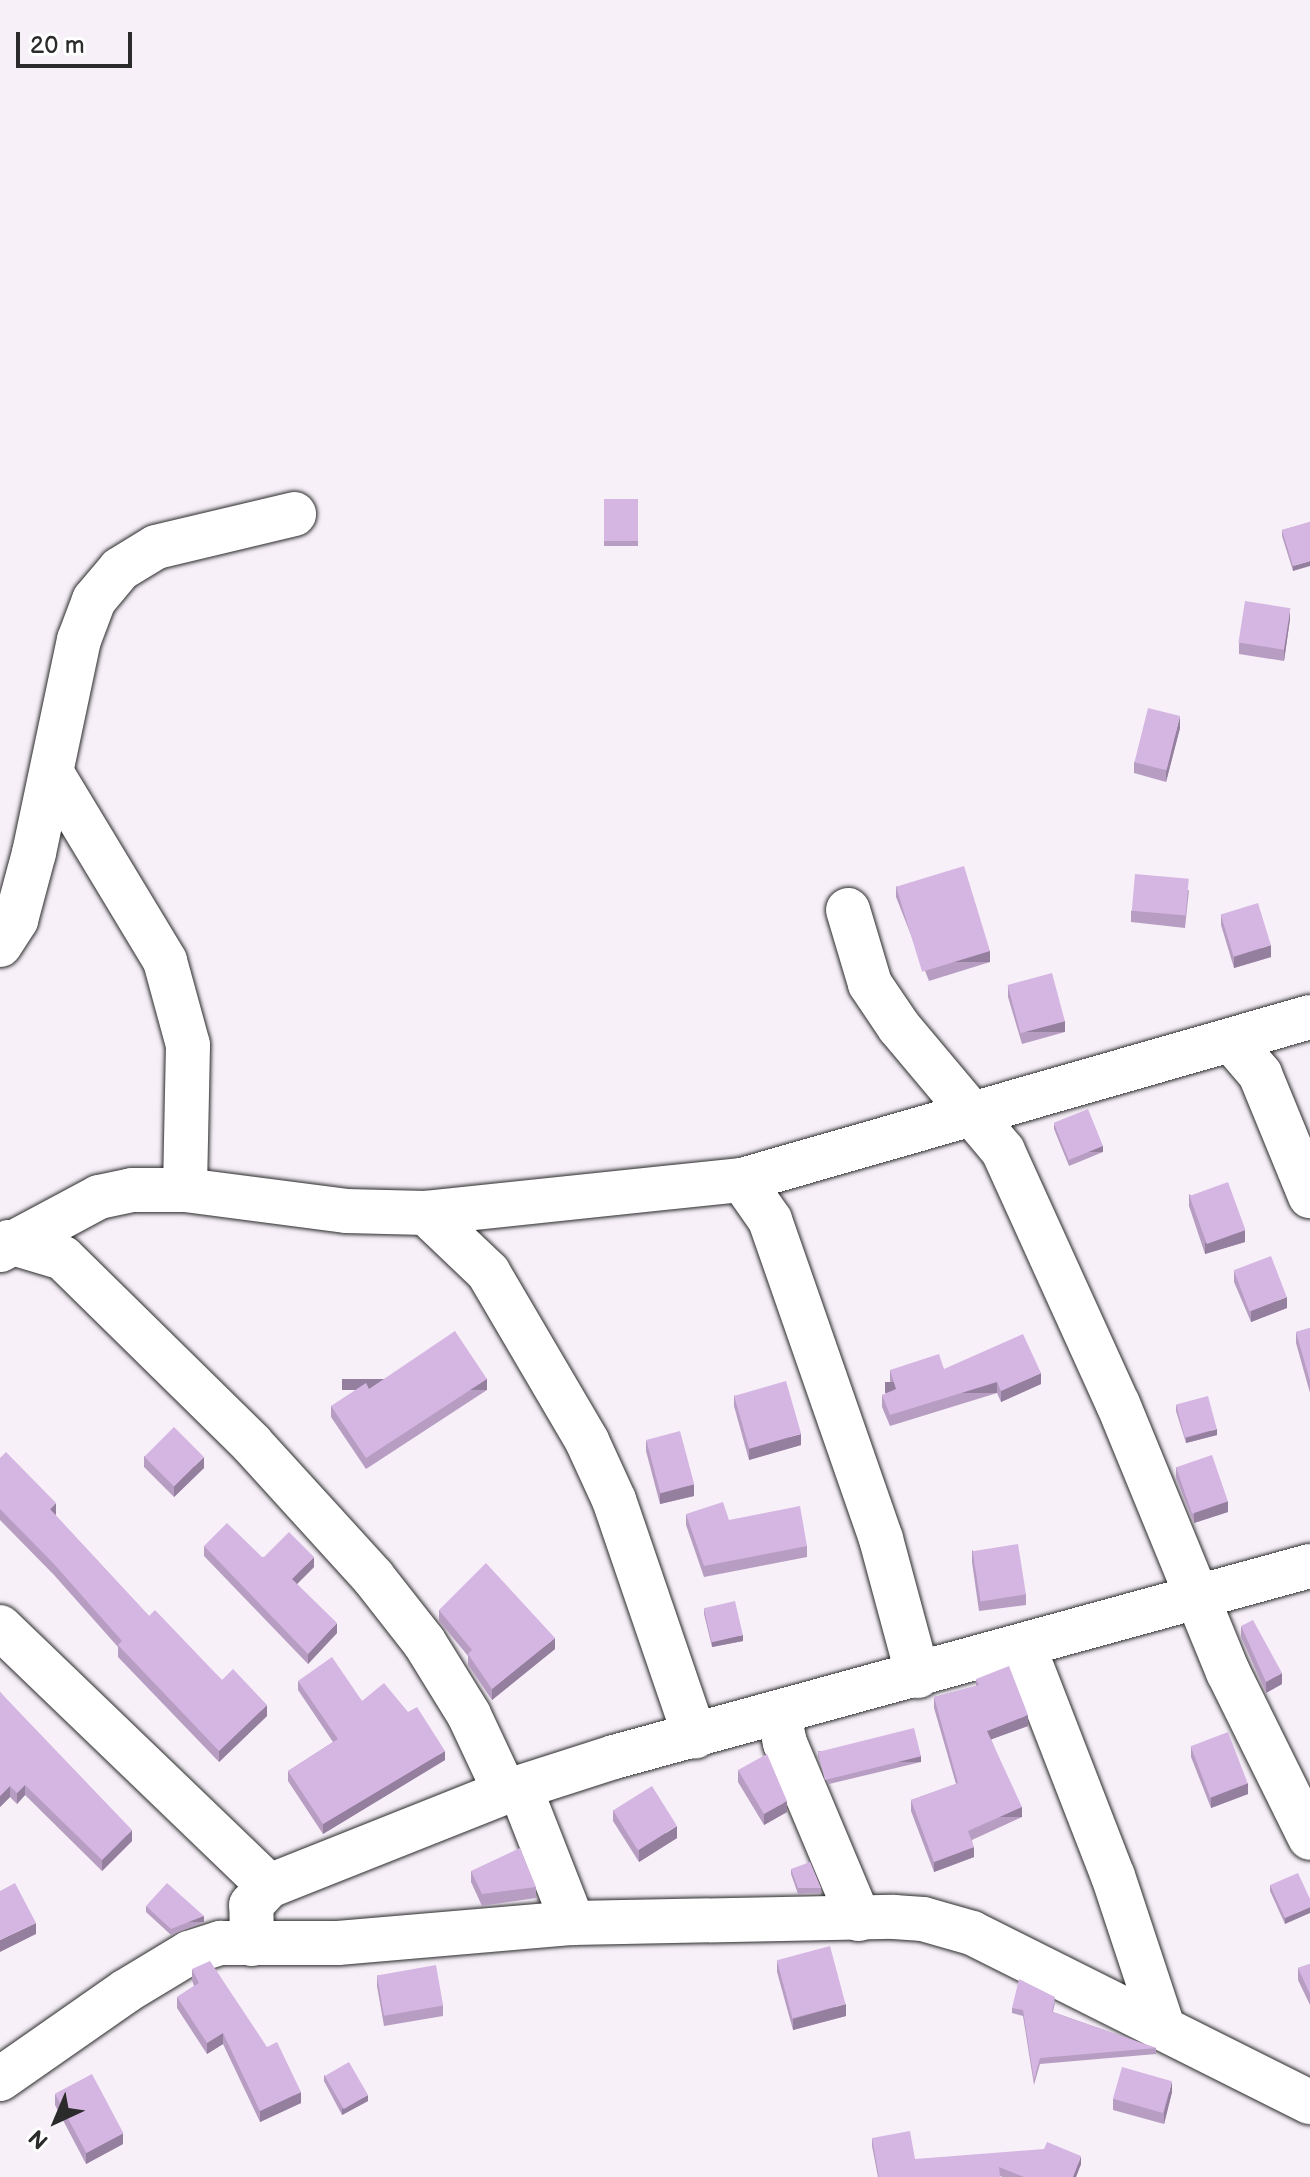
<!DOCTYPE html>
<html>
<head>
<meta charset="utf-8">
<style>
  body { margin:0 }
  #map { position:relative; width:1310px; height:2177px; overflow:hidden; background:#f7f0f9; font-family:"Balsamiq Sans",sans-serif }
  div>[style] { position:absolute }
  .roads { filter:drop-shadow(0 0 2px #2b2b2b) drop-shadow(0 0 2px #2b2b2b) }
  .street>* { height:44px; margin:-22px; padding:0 22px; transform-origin:22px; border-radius:22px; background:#fff }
  .wall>* { inset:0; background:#b79dc2; transform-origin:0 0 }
  .shaded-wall>* { inset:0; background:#957f9e; transform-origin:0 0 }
  .building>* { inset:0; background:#d5b6e2; transform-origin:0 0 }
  span { translate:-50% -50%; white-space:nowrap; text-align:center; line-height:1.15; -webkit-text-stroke:7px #fff; paint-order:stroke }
  .north { position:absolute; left:16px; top:2081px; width:80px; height:80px; -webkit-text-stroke:6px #fff; paint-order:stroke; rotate:224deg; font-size:22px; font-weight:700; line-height:32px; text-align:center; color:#2b2b2b }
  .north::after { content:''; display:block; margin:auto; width:28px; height:36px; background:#2b2b2b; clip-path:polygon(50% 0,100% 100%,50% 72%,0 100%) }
  .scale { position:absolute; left:16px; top:32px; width:116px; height:36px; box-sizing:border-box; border:4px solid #2b2b2b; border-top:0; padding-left:10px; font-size:24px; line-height:28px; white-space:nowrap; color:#2b2b2b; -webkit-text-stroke:6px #fff; paint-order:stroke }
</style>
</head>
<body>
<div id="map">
  <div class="roads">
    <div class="street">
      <div style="left:53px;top:775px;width:217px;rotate:58.9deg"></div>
      <div style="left:165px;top:961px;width:87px;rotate:74.7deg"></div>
      <div style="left:188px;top:1045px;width:145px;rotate:91.2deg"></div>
      <div style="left:848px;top:910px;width:77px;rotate:73.4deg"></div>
      <div style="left:870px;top:984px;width:52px;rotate:56deg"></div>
      <div style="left:899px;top:1027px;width:162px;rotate:50deg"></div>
      <div style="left:1003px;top:1151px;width:278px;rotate:65.6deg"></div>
      <div style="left:1118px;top:1404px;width:290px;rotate:67.7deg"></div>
      <div style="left:1228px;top:1672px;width:185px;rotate:63.7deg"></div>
      <div style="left:0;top:945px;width:30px;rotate:-57deg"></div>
      <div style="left:16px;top:920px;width:69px;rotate:-75deg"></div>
      <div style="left:34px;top:853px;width:218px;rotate:-78.1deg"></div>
      <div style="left:79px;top:640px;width:43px;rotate:-69.4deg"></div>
      <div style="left:94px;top:600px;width:40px;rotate:-50deg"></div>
      <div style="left:120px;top:569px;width:42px;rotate:-31.4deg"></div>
      <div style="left:156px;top:547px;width:142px;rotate:-13.4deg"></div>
      <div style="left:1231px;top:1040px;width:45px;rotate:49.5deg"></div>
      <div style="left:1260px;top:1074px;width:132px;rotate:67.7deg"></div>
      <div style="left:742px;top:1180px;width:49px;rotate:55deg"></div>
      <div style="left:770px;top:1220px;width:338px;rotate:70.8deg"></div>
      <div style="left:881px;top:1539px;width:142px;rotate:74.9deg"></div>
      <div style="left:426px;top:1213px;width:86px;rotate:43.6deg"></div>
      <div style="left:488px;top:1272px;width:196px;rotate:59.6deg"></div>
      <div style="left:587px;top:1441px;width:65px;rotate:65.4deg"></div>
      <div style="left:614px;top:1500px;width:250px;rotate:71.1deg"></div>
      <div style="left:9px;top:1242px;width:56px;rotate:16.5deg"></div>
      <div style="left:63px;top:1258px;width:265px;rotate:44.5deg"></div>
      <div style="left:252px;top:1444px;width:180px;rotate:47.7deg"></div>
      <div style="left:373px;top:1577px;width:83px;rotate:51.9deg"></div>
      <div style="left:424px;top:1642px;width:86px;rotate:58.3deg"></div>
      <div style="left:469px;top:1715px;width:85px;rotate:64.9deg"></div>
      <div style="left:0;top:1250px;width:112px;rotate:-28.2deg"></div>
      <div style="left:99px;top:1197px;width:34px;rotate:-12deg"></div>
      <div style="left:132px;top:1190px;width:53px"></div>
      <div style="left:185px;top:1190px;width:162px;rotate:7.4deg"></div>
      <div style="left:346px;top:1211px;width:80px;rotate:1.4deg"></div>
      <div style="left:426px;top:1213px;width:318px;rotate:-6deg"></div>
      <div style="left:742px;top:1180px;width:591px;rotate:-16.01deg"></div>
      <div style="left:0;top:1627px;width:373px;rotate:43.9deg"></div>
      <div style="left:1024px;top:1647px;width:246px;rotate:68.8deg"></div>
      <div style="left:1113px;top:1876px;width:159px;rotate:71.7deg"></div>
      <div style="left:779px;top:1715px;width:29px;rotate:78deg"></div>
      <div style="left:785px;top:1743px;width:191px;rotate:67.2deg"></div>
      <div style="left:520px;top:1788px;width:145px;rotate:68.6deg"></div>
      <div style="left:252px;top:1944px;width:39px;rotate:-91deg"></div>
      <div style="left:251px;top:1905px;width:26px;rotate:-47deg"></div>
      <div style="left:269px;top:1886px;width:254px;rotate:-21.7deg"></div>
      <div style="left:505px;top:1792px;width:114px;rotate:-17.8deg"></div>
      <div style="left:614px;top:1757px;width:722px;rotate:-15.35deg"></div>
      <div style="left:0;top:2079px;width:154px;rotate:-34.9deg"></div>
      <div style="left:126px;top:1991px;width:74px;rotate:-31.1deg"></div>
      <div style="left:189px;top:1953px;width:33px;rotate:-18deg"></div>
      <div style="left:220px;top:1943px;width:118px"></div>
      <div style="left:338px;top:1943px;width:236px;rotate:-4.9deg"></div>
      <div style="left:573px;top:1923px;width:321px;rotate:-1.1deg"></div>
      <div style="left:894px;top:1917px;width:29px;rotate:4deg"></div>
      <div style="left:923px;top:1919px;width:51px;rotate:15.9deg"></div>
      <div style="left:972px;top:1933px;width:378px;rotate:26.6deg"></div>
    </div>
  </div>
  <div class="wall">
    <div style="left:604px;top:499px;width:34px;height:47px"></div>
    <div style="clip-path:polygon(1310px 522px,1293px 571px,1282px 536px,1282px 530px)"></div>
    <div style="clip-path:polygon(1290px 619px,1284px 661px,1239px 654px,1239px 643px)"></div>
    <div style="clip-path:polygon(1180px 728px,1166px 782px,1134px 773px,1134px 762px)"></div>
    <div style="clip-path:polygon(896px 886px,990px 962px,929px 981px,896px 897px)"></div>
    <div style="clip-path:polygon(1189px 890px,1185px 928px,1131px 922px,1131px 911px)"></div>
    <div style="clip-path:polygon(1221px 914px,1271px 957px,1234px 968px,1221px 925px)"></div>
    <div style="clip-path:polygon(1008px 985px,1065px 1032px,1022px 1044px,1008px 997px)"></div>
    <div style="clip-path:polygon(1054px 1124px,1103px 1152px,1069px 1166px,1054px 1129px)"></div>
    <div style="clip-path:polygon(1189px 1194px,1245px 1242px,1205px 1254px,1189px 1206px)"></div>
    <div style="clip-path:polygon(1234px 1271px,1287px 1308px,1251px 1322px,1234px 1282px)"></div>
    <div style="clip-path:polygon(1310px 1328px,1310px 1393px,1296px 1343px,1296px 1332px)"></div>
    <div style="clip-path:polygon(944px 1369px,1041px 1384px,1001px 1402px,997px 1393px,890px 1426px,882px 1407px,882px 1395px,893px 1391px,890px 1381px,890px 1370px)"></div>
    <div style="clip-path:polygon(369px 1389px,487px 1390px,366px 1469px,331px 1417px,331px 1406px)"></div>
    <div style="clip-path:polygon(734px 1395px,801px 1445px,749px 1460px,734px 1406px)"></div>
    <div style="clip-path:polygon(1176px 1405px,1217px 1435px,1186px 1443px,1176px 1411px)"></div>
    <div style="clip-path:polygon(646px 1440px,694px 1496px,660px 1504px,646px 1451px)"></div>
    <div style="clip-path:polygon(144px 1456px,204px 1468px,174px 1497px,144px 1467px)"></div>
    <div style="clip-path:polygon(0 1458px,56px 1514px,55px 1515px,149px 1616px,222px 1680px,267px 1716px,219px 1762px,118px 1657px,118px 1647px,54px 1575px,0 1520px)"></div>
    <div style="clip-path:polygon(1176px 1467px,1228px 1512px,1194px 1523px,1176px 1478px)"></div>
    <div style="clip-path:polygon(686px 1514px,729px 1520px,807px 1546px,807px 1557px,704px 1577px,686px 1525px)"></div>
    <div style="clip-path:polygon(204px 1546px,314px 1567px,297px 1584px,337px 1633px,308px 1664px,204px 1556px)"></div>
    <div style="clip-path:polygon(972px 1550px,1026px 1594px,1026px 1605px,979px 1611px,972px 1562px)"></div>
    <div style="clip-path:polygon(704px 1609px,743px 1641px,712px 1647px,704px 1614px)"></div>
    <div style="clip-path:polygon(439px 1610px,555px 1649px,492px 1700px,468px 1665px,468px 1656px,439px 1621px)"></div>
    <div style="clip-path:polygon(1241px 1626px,1282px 1684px,1266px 1693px,1241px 1637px)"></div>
    <div style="clip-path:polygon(976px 1679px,1028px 1726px,991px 1739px,1022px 1817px,972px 1840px,974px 1857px,934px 1872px,911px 1811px,911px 1800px,956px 1784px,934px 1708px,934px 1697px,976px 1686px)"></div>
    <div style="clip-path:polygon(298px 1681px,362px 1701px,445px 1760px,323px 1834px,288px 1781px,288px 1771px,333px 1742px,298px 1690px)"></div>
    <div style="clip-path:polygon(0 1692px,132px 1841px,102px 1871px,25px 1795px,17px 1804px,10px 1797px,0 1807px)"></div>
    <div style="clip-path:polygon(1191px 1746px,1248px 1794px,1211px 1808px,1191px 1757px)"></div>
    <div style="clip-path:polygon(818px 1751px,921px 1762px,829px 1784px,818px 1757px)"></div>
    <div style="clip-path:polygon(738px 1770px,787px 1812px,764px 1825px,738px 1782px)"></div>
    <div style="clip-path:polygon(613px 1810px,677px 1838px,639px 1862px,613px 1821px)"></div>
    <div style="clip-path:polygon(791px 1869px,821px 1888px,821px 1893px,798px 1894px,791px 1874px)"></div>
    <div style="clip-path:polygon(471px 1871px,536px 1887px,536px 1898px,482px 1906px,471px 1882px)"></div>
    <div style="clip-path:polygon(1270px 1885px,1310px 1899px,1285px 1924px,1270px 1891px)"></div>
    <div style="clip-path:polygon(146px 1906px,204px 1922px,171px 1935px,146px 1912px)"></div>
    <div style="clip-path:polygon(777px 1961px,846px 2016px,793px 2030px,777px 1972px)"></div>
    <div style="clip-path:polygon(1310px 1964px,1310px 2005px,1298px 1980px,1298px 1968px)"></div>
    <div style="clip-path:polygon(192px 1969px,301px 2103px,260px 2122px,223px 2044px,207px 2054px,177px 2008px,177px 1997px,194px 1986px,192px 1980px)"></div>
    <div style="clip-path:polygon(377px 1975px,443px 2005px,443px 2016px,384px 2026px,377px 1986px)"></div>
    <div style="clip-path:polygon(1055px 2003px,1053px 2012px,1156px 2048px,1156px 2054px,1040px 2064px,1034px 2085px,1023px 2016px,1012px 2013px,1012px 2008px)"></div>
    <div style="clip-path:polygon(324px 2075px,368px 2101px,342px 2115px,324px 2081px)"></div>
    <div style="clip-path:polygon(1172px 2092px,1164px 2124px,1113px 2110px,1113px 2099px)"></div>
    <div style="clip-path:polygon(55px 2094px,123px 2144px,86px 2164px,55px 2105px)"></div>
    <div style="clip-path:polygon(872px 2138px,915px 2159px,1081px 2164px,1076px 2177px,1003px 2177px,999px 2176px,1000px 2177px,878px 2177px,872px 2146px)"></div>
  </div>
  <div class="shaded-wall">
    <div style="clip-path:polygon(1310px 561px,1310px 566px,1293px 571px,1293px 566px)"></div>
    <div style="clip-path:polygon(1290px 608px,1290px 619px,1284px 661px,1284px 649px)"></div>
    <div style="clip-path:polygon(1180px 716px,1180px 728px,1166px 782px,1166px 771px)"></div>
    <div style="clip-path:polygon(1271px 945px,1271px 957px,1234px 968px,1234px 957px)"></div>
    <div style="left:990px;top:951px;width:11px;height:64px;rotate:90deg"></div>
    <div style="left:1065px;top:1021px;width:11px;height:45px;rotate:90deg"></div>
    <div style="left:1103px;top:1146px;width:6px;height:37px;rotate:90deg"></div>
    <div style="clip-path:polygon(1245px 1230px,1245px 1242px,1205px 1254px,1205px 1243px)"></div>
    <div style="clip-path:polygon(1287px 1297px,1287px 1308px,1251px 1322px,1251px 1311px)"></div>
    <div style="clip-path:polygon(1041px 1373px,1041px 1384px,1001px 1402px,1001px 1391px)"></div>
    <div style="left:487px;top:1379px;width:11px;height:145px;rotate:90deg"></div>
    <div style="left:997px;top:1382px;width:11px;height:112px;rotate:90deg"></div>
    <div style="clip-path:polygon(1217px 1429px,1217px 1435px,1186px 1443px,1186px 1438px)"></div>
    <div style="clip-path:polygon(801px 1434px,801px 1445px,749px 1460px,749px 1448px)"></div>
    <div style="clip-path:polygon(204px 1457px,204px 1468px,174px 1497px,174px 1486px)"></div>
    <div style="clip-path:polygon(694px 1484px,694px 1496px,660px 1504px,660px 1493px)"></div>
    <div style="clip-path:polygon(1228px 1501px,1228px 1512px,1194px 1523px,1194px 1512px)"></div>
    <div style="clip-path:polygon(56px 1503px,56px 1514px,50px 1521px,50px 1509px)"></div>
    <div style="clip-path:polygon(314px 1557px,314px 1567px,292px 1589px,292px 1579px)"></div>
    <div style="clip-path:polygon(337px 1623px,337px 1633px,308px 1664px,308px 1654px)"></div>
    <div style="clip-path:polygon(743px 1635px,743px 1641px,712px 1647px,712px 1642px)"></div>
    <div style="clip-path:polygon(555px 1638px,555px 1649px,492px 1700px,492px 1689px)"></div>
    <div style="clip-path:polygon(1282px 1673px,1282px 1684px,1266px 1693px,1266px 1682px)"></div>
    <div style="clip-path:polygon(267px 1705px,267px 1716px,219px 1762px,219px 1751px)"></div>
    <div style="clip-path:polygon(1028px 1715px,1028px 1726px,987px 1741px,987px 1731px)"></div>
    <div style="clip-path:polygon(445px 1751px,445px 1760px,323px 1834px,323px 1824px)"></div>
    <div style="left:921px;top:1756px;width:6px;height:95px;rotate:90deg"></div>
    <div style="clip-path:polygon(1248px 1783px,1248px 1794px,1211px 1808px,1211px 1797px)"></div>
    <div style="clip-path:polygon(25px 1785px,25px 1795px,17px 1804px,17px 1793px)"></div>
    <div style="clip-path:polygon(10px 1786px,10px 1797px,0 1807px,0 1796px)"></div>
    <div style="clip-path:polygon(787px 1801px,787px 1812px,764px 1825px,764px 1814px)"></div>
    <div style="left:1022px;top:1807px;width:10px;height:59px;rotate:90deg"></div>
    <div style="clip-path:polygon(677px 1826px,677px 1838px,639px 1862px,639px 1850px)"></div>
    <div style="clip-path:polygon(132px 1830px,132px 1841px,102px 1871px,102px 1860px)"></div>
    <div style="clip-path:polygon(974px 1847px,974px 1857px,934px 1872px,934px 1862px)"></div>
    <div style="clip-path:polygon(1310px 1907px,1310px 1913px,1285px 1924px,1285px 1918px)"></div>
    <div style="left:204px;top:1916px;width:6px;height:35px;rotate:90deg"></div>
    <div style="clip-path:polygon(36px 1923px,36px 1934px,0 1952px,0 1940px)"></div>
    <div style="clip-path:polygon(846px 2004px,846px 2016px,793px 2030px,793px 2019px)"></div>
    <div style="clip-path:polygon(223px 2033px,223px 2044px,207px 2054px,207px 2043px)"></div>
    <div style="clip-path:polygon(1172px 2081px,1172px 2092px,1164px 2124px,1164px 2113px)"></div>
    <div style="clip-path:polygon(301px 2092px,301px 2103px,260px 2122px,260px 2111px)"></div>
    <div style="clip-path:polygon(368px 2095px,368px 2101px,342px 2115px,342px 2109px)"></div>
    <div style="clip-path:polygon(123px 2133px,123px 2144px,86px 2164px,86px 2153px)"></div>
    <div style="clip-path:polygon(1081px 2156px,1081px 2164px,1076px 2177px,1073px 2177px)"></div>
  </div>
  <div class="building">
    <div style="left:604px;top:499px;width:34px;height:42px"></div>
    <div style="clip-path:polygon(1310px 522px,1310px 561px,1293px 566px,1282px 530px)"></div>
    <div style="left:1245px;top:601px;width:46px;height:42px;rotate:9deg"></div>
    <div style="left:1148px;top:708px;width:33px;height:56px;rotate:14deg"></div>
    <div style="left:964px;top:866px;width:89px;height:71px;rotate:73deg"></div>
    <div style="left:1135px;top:874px;width:54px;height:37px;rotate:5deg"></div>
    <div style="left:1258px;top:903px;width:44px;height:39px;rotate:73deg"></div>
    <div style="left:1052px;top:973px;width:50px;height:46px;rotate:75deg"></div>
    <div style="left:1088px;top:1109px;width:40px;height:37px;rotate:68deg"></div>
    <div style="left:1228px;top:1182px;width:51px;height:41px;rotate:70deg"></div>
    <div style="left:1271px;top:1256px;width:44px;height:40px;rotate:69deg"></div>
    <div style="clip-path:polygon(1310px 1328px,1310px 1381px,1296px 1332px)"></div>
    <div style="clip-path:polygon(455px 1331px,487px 1379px,366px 1458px,331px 1406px,366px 1383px,369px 1389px)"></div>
    <div style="clip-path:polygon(1023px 1334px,1041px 1373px,1001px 1391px,997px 1382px,890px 1415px,882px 1395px,896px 1389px,890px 1370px,939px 1354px,944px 1369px)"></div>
    <div style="left:786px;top:1381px;width:55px;height:54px;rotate:74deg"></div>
    <div style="left:1208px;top:1396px;width:34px;height:33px;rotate:75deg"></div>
    <div style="left:174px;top:1427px;width:42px;height:42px;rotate:45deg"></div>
    <div style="left:680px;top:1431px;width:55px;height:35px;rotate:75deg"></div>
    <div style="clip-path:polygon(6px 1452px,56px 1503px,50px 1509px,149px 1616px,155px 1610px,222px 1680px,233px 1669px,267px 1705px,219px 1751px,118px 1645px,122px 1641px,54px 1564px,0 1509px,0 1458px)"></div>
    <div style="left:1212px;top:1455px;width:49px;height:38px;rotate:71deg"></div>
    <div style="clip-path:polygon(723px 1502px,729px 1520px,800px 1506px,807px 1546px,704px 1566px,686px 1514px)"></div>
    <div style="clip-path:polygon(227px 1523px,263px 1558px,289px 1532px,314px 1557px,292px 1579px,337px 1623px,308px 1654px,204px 1546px)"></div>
    <div style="left:1018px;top:1544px;width:51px;height:46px;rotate:81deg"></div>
    <div style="clip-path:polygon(486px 1563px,555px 1638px,492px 1689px,468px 1654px,472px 1650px,439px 1610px)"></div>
    <div style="left:735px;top:1601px;width:35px;height:32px;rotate:77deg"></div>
    <div style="clip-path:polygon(1253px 1620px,1282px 1673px,1266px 1682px,1241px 1626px)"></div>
    <div style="clip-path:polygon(332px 1657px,362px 1701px,384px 1683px,408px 1712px,417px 1707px,445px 1751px,323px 1824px,288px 1771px,338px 1739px,298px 1681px)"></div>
    <div style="clip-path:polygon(1009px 1666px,1028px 1715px,987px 1731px,1022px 1807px,968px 1831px,974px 1847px,934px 1862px,911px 1800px,958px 1783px,934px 1697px,979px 1685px,976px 1679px)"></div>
    <div style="clip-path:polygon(0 1692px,132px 1830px,102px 1860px,25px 1785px,17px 1793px,10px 1786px,0 1796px)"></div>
    <div style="left:914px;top:1728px;width:29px;height:99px;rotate:76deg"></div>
    <div style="left:1228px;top:1732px;width:55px;height:40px;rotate:69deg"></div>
    <div style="clip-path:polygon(767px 1754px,787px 1801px,764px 1814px,738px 1770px)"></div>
    <div style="left:652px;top:1786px;width:47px;height:46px;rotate:58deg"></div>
    <div style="clip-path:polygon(520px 1848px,536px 1887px,482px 1894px,471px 1871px)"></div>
    <div style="clip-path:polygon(810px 1862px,821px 1888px,798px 1888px,791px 1869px)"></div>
    <div style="clip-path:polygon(1298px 1873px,1310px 1899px,1310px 1907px,1285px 1918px,1270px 1885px)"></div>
    <div style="clip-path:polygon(15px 1883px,36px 1923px,0 1940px,0 1891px)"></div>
    <div style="clip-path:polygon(167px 1883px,204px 1916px,171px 1929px,146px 1906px)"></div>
    <div style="left:830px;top:1946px;width:60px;height:55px;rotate:75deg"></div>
    <div style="clip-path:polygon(210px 1961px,267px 2047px,277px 2042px,301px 2092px,260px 2111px,223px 2033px,207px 2043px,177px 1997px,199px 1983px,192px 1969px)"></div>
    <div style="clip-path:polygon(1310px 1964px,1310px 1994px,1298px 1968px)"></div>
    <div style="left:436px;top:1965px;width:41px;height:60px;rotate:80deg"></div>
    <div style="clip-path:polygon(1019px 1979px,1055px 1997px,1052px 2012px,1156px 2048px,1040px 2058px,1034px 2080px,1023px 2010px,1012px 2008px)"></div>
    <div style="left:349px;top:2062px;width:38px;height:28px;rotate:60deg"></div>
    <div style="left:1122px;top:2067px;width:52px;height:33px;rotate:16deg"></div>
    <div style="left:92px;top:2074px;width:67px;height:42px;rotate:62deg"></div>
    <div style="clip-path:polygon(910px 2131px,915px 2159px,1044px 2149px,1047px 2142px,1081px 2156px,1073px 2177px,1024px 2177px,999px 2167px,1000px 2177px,879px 2177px,872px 2138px)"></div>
  </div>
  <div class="north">N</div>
  <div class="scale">20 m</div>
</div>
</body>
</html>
